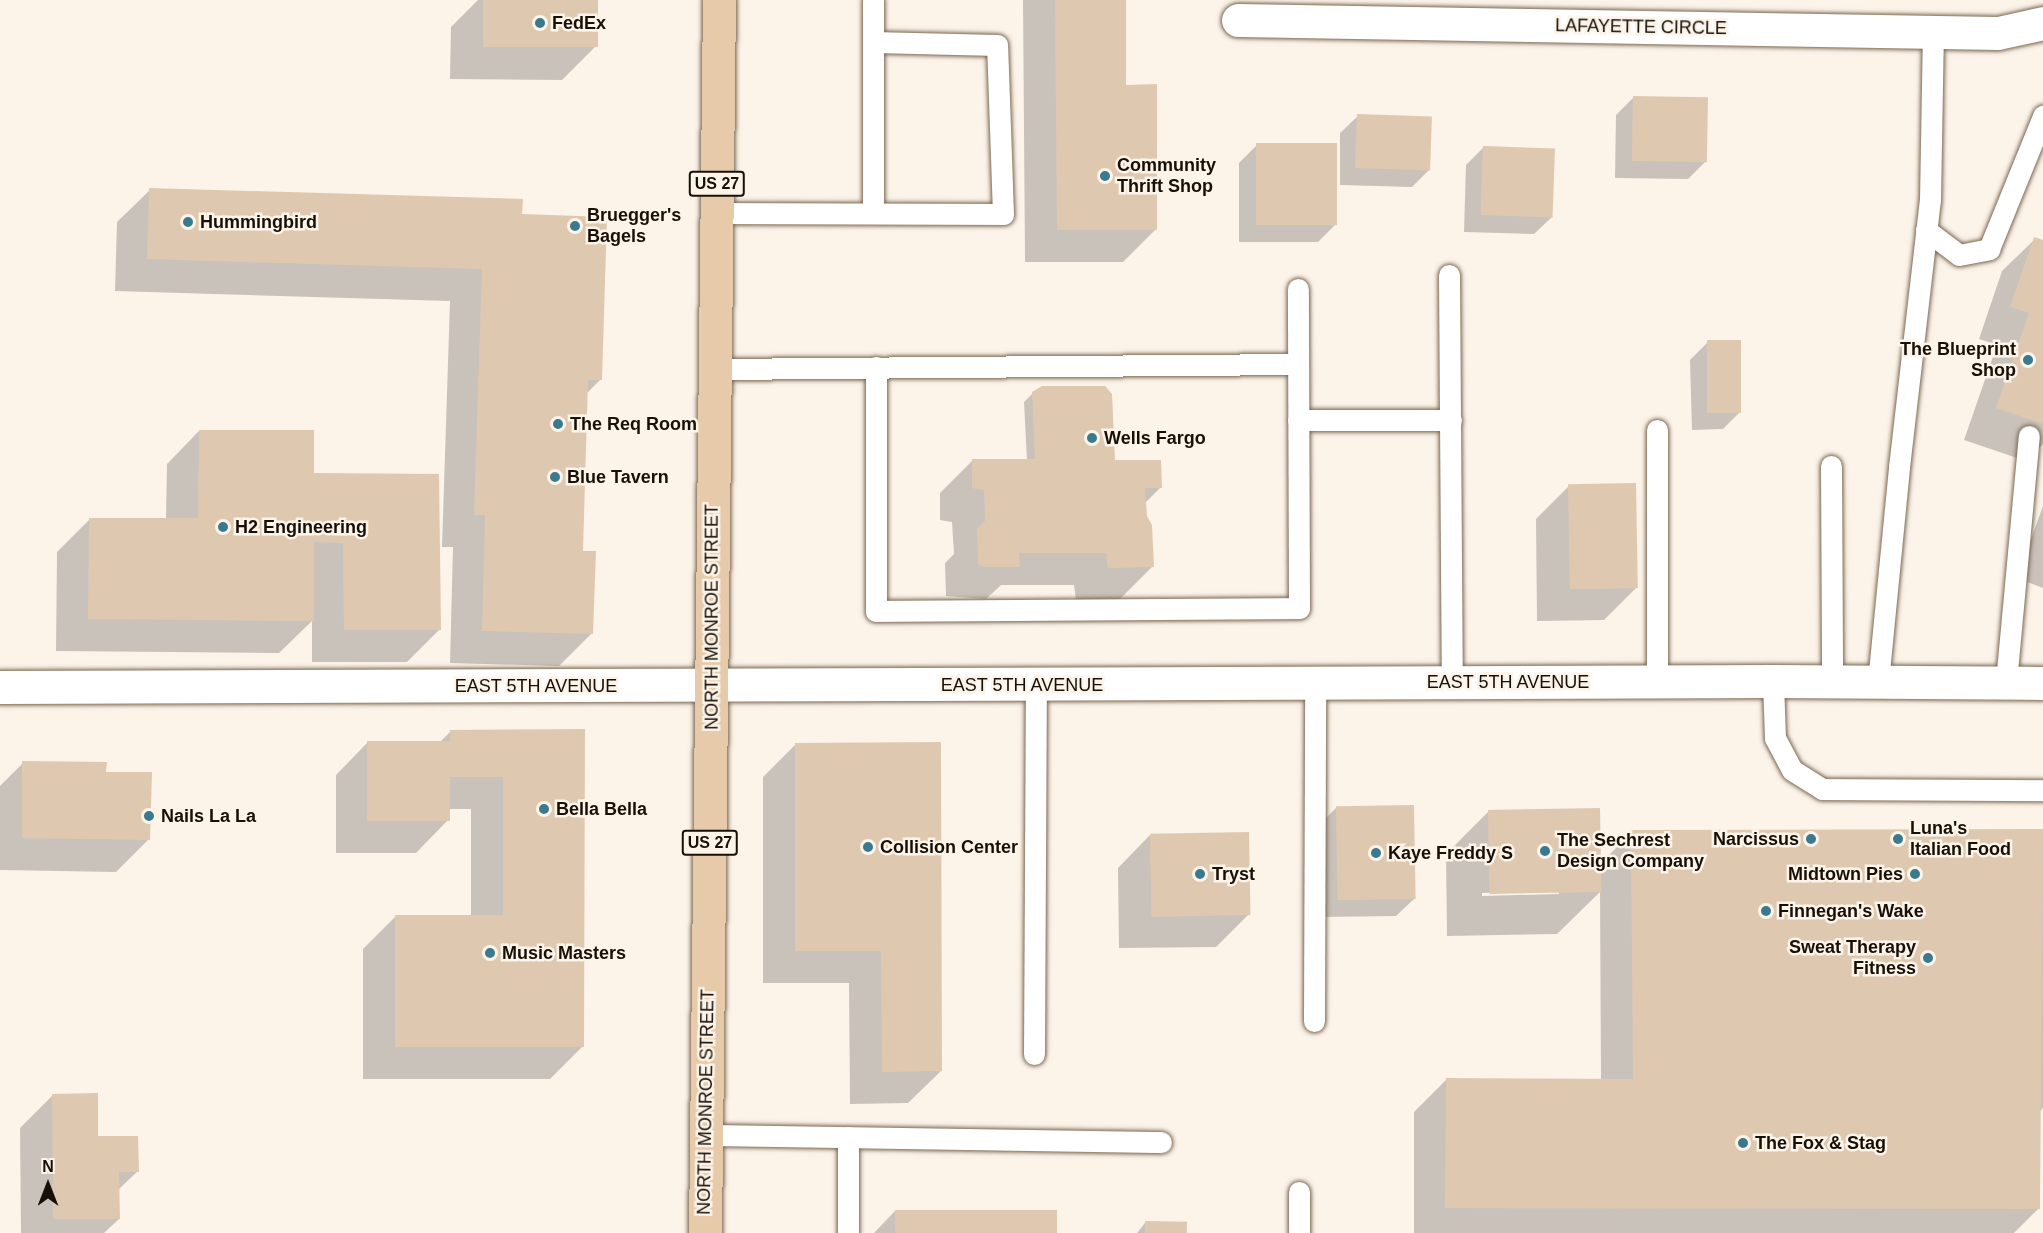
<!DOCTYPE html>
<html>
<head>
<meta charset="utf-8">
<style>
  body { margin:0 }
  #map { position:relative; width:2043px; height:1233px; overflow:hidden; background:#fcf3e9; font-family:Helvetica,sans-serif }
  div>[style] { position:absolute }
  .shadow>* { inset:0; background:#0003 }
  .building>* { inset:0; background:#dec9b0; transform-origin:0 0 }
  .roads { filter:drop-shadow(0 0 2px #7a6751) drop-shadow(0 0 2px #7a6751) }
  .lane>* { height:21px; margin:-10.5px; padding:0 10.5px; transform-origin:10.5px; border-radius:10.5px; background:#fff }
  .street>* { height:33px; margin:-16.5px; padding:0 16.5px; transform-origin:16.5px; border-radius:16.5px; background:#fff }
  .secondary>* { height:33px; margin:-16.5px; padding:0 16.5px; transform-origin:16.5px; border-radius:16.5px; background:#fff }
  .primary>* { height:33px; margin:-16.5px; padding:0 16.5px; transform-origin:16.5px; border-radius:16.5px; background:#e6caa9 }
  .dots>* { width:16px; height:16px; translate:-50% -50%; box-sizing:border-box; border:3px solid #fcf3e9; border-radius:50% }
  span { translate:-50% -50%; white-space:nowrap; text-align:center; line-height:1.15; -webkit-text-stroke:5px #fcf3e9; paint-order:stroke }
  .shield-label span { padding:2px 4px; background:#fcf3e9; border:2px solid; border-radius:4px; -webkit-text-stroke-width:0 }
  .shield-label { font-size:16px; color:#171007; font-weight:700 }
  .poi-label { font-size:18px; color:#171007; font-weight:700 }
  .left { translate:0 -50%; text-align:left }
  .right { translate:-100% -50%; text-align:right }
  .street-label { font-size:18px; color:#171007 }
  .north { position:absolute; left:18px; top:1155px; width:60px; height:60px; -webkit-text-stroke:4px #fcf3e9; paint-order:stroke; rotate:0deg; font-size:16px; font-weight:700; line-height:24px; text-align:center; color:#171007 }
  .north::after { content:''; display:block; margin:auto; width:21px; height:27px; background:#171007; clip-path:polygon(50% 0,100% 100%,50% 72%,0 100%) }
</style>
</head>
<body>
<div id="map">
  <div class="shadow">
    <div style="clip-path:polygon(478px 0,596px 0,595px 47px,562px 80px,450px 79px,451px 27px)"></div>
    <div style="clip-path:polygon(1023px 0,1124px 0,1125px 86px,1156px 229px,1123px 262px,1025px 262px)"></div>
    <div style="clip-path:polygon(1634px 97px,1705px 162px,1688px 179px,1615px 178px,1616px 115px)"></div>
    <div style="clip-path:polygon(1358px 116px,1430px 169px,1412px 187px,1340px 185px,1340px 133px)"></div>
    <div style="clip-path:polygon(1257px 145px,1335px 225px,1318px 242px,1239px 242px,1239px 163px)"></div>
    <div style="clip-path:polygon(1484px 147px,1552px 217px,1534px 234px,1464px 232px,1466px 165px)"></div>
    <div style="clip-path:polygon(150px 190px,521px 216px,601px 379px,586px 394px,582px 552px,592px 633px,559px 666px,450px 663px,453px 547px,442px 547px,450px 301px,115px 291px,117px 222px)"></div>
    <div style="clip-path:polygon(2035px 239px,2043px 242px,2043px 444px,2026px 461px,1964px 440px,1997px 345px,1979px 339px,2002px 271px)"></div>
    <div style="clip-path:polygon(1708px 342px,1740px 412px,1723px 429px,1692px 430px,1690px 360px)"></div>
    <div style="clip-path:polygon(1033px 393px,1113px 461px,1160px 488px,1145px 503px,1153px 566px,1120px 599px,1076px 600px,1074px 585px,1001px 585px,986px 599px,946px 596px,945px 563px,954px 554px,952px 522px,940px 520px,940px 493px,973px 460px,1027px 461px,1024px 402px)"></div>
    <div style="clip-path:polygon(199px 431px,313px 474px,440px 629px,407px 662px,312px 662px,312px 621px,279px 653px,56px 651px,57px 552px,90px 519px,166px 520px,167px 464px)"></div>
    <div style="clip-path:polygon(1569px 486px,1637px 587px,1604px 620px,1537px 621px,1536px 519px)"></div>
    <div style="clip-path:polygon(2043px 506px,2043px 588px,2017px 578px)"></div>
    <div style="clip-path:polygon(451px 731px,584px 731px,583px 1046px,550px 1079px,363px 1079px,363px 949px,396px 916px,471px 916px,471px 809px,448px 809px,448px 820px,416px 853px,336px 853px,336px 775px,368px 742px,440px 742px)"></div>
    <div style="clip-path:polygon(795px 745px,941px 1071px,908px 1103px,850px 1104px,849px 983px,763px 983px,763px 777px)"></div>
    <div style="clip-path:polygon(23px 763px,104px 773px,149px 839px,116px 872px,0 870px,0 786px)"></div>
    <div style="clip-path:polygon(1336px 808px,1414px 899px,1396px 916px,1319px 917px,1319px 825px)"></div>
    <div style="clip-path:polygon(evenodd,1489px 811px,1600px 864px,1632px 832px,2043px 831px,2043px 1108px,2040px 1111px,2039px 1208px,2014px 1233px,1414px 1233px,1414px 1112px,1447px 1079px,1601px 1080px,1600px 892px,1557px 934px,1447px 936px,1446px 854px,1489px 811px,1559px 891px,1559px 894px,1482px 896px,1482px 893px,1559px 891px)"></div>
    <div style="clip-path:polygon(1150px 835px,1249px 914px,1216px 947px,1119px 948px,1118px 868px)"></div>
    <div style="clip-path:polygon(53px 1095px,97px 1138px,138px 1171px,118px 1190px,119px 1219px,104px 1233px,21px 1233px,20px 1128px)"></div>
    <div style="clip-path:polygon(895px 1211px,1056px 1233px,874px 1233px)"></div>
    <div style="clip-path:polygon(1145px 1223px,1185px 1233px,1137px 1233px)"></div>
  </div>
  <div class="building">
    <div style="left:483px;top:0;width:115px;height:47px"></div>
    <div style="clip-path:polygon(1055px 0,1126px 0,1126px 85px,1157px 84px,1157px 230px,1057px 230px)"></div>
    <div style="left:1633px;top:96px;width:75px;height:65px;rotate:1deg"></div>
    <div style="left:1357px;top:114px;width:75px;height:54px;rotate:2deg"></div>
    <div style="left:1256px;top:143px;width:81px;height:82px"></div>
    <div style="left:1483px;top:146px;width:72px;height:69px;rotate:2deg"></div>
    <div style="clip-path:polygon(149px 188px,523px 199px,522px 214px,607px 217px,602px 380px,588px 380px,583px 551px,596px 551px,593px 634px,482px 631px,485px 515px,474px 515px,482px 269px,147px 259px)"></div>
    <div style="clip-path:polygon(2034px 237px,2043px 240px,2043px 424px,1996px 408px,2029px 313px,2010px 307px)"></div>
    <div style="left:1707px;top:340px;width:34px;height:73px"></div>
    <div style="clip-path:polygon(1042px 386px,1105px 386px,1112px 394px,1115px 460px,1161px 460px,1162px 488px,1145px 488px,1147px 516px,1152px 525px,1154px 567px,1108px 568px,1106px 553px,1019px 553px,1020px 567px,984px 567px,978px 564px,977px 529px,985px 521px,984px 490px,972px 488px,972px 459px,1035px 459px,1032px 392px)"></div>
    <div style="clip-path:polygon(199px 430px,314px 430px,314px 473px,439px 474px,441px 630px,344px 630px,343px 543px,314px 542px,314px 621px,88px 619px,89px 518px,198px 518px)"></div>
    <div style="left:1636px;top:483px;width:105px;height:68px;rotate:89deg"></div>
    <div style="clip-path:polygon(585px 729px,584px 1047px,395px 1047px,395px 915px,503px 915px,503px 777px,450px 777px,450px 821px,367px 821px,367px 741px,450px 741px,450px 730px)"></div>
    <div style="clip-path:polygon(941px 742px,942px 1071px,882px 1072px,881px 951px,795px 951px,795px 743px)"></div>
    <div style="clip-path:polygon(22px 761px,107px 762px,106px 772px,152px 772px,150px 840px,22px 838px)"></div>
    <div style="left:1414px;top:805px;width:94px;height:78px;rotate:89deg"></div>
    <div style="left:1600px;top:808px;width:84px;height:112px;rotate:89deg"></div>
    <div style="clip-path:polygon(2043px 829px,2040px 1209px,1445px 1208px,1446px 1078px,1633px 1079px,1631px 830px)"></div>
    <div style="left:1249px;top:832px;width:83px;height:99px;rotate:89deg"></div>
    <div style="clip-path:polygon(98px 1093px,98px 1136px,138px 1136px,139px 1172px,119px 1172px,120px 1219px,53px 1219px,52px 1094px)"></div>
    <div style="left:895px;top:1210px;width:162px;height:23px"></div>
    <div style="left:1145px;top:1221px;width:42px;height:12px;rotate:1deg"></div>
  </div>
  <div class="roads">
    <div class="lane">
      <div style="left:873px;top:0;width:213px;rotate:90deg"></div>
      <div style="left:716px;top:213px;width:287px;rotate:0.2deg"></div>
      <div style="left:1003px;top:214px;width:169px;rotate:-92deg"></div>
      <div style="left:997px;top:45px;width:124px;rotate:-178.6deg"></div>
      <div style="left:1926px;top:230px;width:41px;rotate:37.1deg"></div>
      <div style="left:1959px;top:255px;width:31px;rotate:-11deg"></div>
      <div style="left:1989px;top:249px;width:144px;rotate:-67.9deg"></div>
      <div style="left:1449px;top:275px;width:407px;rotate:89.6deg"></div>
      <div style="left:876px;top:367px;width:244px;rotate:90deg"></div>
      <div style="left:876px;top:611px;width:423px;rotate:-0.4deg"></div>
      <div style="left:1299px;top:608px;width:319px;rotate:-90.2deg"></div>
      <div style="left:714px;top:369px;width:584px;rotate:-0.49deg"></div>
      <div style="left:1298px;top:420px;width:153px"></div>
      <div style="left:1657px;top:430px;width:252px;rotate:90deg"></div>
      <div style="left:1831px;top:466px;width:216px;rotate:89.7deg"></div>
      <div style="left:1773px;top:681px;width:57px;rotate:88deg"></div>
      <div style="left:1775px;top:738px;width:36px;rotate:62deg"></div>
      <div style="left:1792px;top:770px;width:36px;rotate:32deg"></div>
      <div style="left:1822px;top:789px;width:221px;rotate:0.3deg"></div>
      <div style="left:1878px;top:682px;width:216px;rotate:-84.4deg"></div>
      <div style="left:1899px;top:467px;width:269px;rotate:-83.4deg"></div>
      <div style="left:1930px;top:200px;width:169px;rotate:-89deg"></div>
      <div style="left:2006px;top:682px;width:247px;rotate:-84.7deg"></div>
      <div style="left:1314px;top:1021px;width:338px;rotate:-89.8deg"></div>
      <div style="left:1034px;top:1054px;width:369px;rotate:-89.7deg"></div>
      <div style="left:706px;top:1135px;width:455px;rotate:0.9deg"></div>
      <div style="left:1299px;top:1192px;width:41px;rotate:90deg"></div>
      <div style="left:848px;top:1233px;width:96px;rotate:-90deg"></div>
    </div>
    <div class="street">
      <div style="left:1238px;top:20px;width:760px;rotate:0.98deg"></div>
      <div style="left:1998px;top:33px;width:46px;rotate:-12.5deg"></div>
    </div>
    <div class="secondary">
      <div style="left:0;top:687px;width:1773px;rotate:-0.19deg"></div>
      <div style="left:1773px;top:681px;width:270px;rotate:0.4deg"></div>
    </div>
    <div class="primary">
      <div style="left:705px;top:1233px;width:1233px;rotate:-89.35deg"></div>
    </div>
  </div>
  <div class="dots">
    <div style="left:540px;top:23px;background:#3a7a8e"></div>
    <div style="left:1105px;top:176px;background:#3a7a8e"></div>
    <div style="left:188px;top:222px;background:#3a7a8e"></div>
    <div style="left:575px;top:226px;background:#3a7a8e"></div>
    <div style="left:2028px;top:360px;background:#3a7a8e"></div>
    <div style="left:558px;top:424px;background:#3a7a8e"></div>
    <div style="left:1092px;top:438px;background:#3a7a8e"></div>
    <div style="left:555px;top:477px;background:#3a7a8e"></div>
    <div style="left:223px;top:527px;background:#3a7a8e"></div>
    <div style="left:544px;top:809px;background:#3a7a8e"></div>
    <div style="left:149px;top:816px;background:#3a7a8e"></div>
    <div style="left:1811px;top:839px;background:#3a7a8e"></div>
    <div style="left:1898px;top:839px;background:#3a7a8e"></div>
    <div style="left:868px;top:847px;background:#3a7a8e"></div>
    <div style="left:1545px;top:851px;background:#3a7a8e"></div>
    <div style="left:1376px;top:853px;background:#3a7a8e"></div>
    <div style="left:1200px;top:874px;background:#3a7a8e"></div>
    <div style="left:1915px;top:874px;background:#3a7a8e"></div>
    <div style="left:1766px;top:911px;background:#3a7a8e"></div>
    <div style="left:490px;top:953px;background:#3a7a8e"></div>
    <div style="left:1928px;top:958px;background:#3a7a8e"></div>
    <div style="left:1743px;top:1143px;background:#3a7a8e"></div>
  </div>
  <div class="shield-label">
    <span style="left:717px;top:184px">US 27</span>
    <span style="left:710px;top:843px">US 27</span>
  </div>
  <div class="poi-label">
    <span class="left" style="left:552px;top:23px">FedEx</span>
    <span class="left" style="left:1117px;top:176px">Community<br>Thrift Shop</span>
    <span class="left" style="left:587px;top:226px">Bruegger's<br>Bagels</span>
    <span class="left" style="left:200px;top:222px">Hummingbird</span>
    <span class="right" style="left:2016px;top:360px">The Blueprint<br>Shop</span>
    <span class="left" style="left:570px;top:424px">The Req Room</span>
    <span class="left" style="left:1104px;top:438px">Wells Fargo</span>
    <span class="left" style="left:567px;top:477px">Blue Tavern</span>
    <span class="left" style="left:235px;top:527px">H2 Engineering</span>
    <span class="left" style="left:556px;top:809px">Bella Bella</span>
    <span class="left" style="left:161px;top:816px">Nails La La</span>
    <span class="left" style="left:1910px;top:839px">Luna's<br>Italian Food</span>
    <span class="right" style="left:1799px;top:839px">Narcissus</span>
    <span class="left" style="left:1557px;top:851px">The Sechrest<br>Design Company</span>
    <span class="left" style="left:880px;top:847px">Collision Center</span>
    <span class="left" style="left:1388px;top:853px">Kaye Freddy S</span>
    <span class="left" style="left:1212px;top:874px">Tryst</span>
    <span class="right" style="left:1903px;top:874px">Midtown Pies</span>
    <span class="left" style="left:1778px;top:911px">Finnegan's Wake</span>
    <span class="right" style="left:1916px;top:958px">Sweat Therapy<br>Fitness</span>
    <span class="left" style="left:502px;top:953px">Music Masters</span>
    <span class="left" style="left:1755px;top:1143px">The Fox &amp; Stag</span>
  </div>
  <div class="street-label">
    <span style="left:1641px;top:27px;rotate:1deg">LAFAYETTE CIRCLE</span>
    <span style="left:712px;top:617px;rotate:-90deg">NORTH MONROE STREET</span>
    <span style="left:1508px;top:682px">EAST 5TH AVENUE</span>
    <span style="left:1022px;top:685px">EAST 5TH AVENUE</span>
    <span style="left:536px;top:686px">EAST 5TH AVENUE</span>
    <span style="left:706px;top:1102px;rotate:-89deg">NORTH MONROE STREET</span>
  </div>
  <div class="north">N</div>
</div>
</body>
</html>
